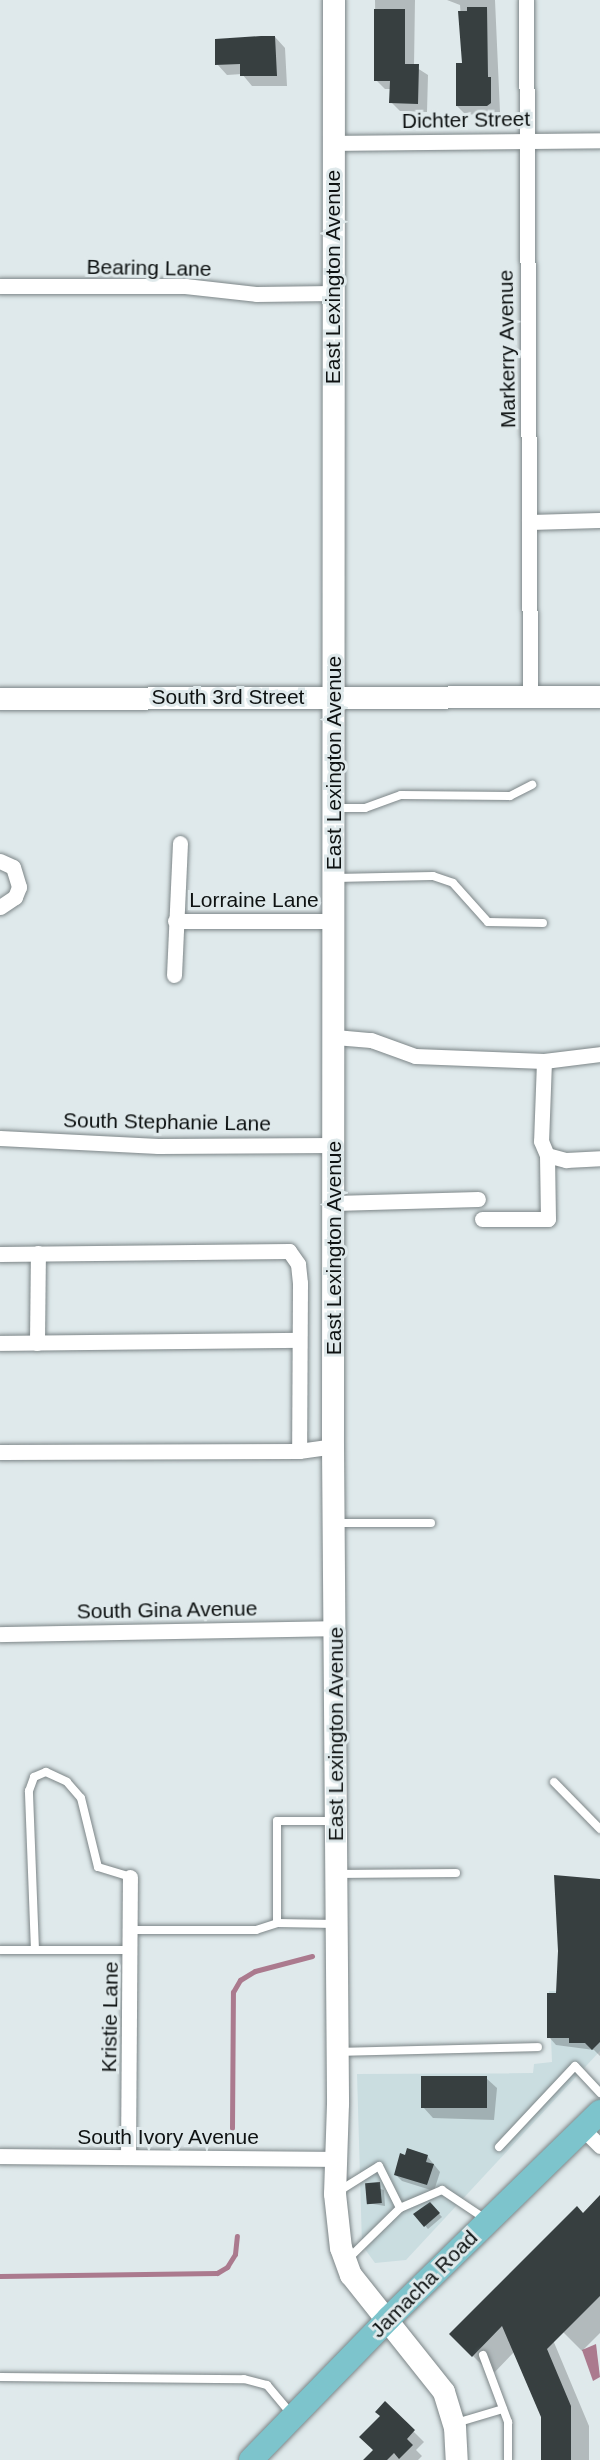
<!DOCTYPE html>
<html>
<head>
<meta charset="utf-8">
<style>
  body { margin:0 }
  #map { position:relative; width:600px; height:2460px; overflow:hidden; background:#dfe9eb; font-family:Helvetica,sans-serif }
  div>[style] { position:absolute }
  .built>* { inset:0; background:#cadde0 }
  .water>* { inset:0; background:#ab7a8e }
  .shadow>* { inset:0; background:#0003 }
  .stream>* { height:5px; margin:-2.5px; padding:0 2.5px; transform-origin:2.5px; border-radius:2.5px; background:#ab7a8e }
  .building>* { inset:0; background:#373f40; transform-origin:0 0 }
  .roads { filter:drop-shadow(0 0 2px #7c8587) drop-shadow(0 0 2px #7c8587) }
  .lane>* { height:8px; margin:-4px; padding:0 4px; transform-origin:4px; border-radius:4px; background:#fff }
  .street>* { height:15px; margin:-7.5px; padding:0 7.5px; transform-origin:7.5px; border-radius:7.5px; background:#fff }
  .secondary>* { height:22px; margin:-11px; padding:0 11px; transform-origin:11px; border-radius:11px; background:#fff }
  .primary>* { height:24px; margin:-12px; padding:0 12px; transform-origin:12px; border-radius:12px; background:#7dc4cc }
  span { translate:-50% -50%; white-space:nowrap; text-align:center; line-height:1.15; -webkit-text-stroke:6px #dfe9eb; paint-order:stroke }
  .street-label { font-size:21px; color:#0e1212 }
</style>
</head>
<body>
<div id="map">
  <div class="built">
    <div style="clip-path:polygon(549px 1991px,560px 1991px,600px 2029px,600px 2051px,406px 2260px,375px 2263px,362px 2245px,357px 2074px,533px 2073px,534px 2064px,552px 2062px)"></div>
  </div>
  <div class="water">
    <div style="clip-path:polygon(596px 2344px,600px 2377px,593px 2381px,582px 2350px)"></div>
  </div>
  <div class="shadow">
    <div style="clip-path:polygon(375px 0,415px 0,414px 66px,428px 75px,427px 112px,400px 111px,391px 102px,391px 89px,385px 89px,376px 80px)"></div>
    <div style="clip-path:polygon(447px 0,495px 0,500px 112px,466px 115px,457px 106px,464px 64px,460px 5px)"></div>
    <div style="clip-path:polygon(275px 37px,285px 48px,287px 86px,252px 86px,242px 74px,227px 75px,217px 64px)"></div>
    <div style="clip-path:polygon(600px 1881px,600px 2056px,594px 2050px,556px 2045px,549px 2037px,557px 1994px)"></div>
    <div style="clip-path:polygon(486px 2078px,497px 2088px,494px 2120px,433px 2118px,423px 2107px)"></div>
    <div style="clip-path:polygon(427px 2156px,440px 2172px,434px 2191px,402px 2181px,395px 2174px)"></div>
    <div style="clip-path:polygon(366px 2185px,384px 2190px,385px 2206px,367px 2203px)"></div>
    <div style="clip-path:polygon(600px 2198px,600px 2333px,582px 2351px,540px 2309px,589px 2426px,589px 2460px,542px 2460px,542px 2416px,515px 2351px,492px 2375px,451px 2334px)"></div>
    <div style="clip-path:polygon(430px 2204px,442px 2217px,428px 2229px,415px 2214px)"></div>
    <div style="clip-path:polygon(385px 2403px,424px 2442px,416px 2450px,422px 2456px,418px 2460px,365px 2460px,375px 2450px)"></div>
  </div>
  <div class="stream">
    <div style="left:232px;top:2128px;width:136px;rotate:-89.6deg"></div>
    <div style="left:233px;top:1992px;width:14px;rotate:-60deg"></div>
    <div style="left:240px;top:1980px;width:17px;rotate:-31deg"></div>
    <div style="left:255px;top:1971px;width:59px;rotate:-14.7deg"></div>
    <div style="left:0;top:2276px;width:217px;rotate:-0.8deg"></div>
    <div style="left:217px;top:2273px;width:12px;rotate:-31deg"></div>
    <div style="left:227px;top:2267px;width:15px;rotate:-58deg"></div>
    <div style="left:235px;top:2254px;width:18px;rotate:-84deg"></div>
  </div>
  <div class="building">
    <div style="clip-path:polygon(467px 7px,487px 7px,488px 77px,491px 77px,491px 103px,487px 106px,456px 106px,456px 63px,462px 63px,458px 11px,467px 11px)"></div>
    <div style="clip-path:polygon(374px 9px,405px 9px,405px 64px,419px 64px,418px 104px,389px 103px,390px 81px,374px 81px)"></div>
    <div style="clip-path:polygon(261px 36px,275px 36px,277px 76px,240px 76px,240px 64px,215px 65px,215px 39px)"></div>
    <div style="clip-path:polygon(554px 1875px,600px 1879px,600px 2042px,592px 2050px,585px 2043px,569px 2043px,569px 2038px,547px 2038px,547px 1993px,556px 1993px,558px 1951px)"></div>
    <div style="left:421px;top:2076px;width:66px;height:32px"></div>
    <div style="clip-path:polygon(407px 2148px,428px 2155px,426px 2162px,434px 2164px,427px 2185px,394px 2175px,400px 2153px,405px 2155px)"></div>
    <div style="left:380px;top:2182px;width:21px;height:15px;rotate:85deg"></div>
    <div style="clip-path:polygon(600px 2195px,600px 2296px,547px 2349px,571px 2406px,571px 2460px,541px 2460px,541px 2417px,502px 2326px,472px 2357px,449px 2334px,577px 2206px,583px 2213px)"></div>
    <div style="clip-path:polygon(430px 2202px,440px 2213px,424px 2227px,413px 2214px)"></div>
    <div style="clip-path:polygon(385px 2401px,415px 2430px,407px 2439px,413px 2445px,399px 2459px,394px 2453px,387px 2460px,363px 2460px,373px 2450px,359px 2437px,380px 2416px,375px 2412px)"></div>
  </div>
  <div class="roads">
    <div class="lane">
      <div style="left:335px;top:808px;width:30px"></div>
      <div style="left:365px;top:808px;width:38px;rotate:-20deg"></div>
      <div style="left:401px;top:795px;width:109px;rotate:0.5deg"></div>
      <div style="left:510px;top:796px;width:25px;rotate:-27deg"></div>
      <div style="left:335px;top:878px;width:98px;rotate:-1.2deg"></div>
      <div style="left:433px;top:876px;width:21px;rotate:19deg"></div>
      <div style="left:453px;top:883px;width:52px;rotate:48.1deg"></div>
      <div style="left:488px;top:922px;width:55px;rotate:1deg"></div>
      <div style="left:336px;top:1523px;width:95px"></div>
      <div style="left:554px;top:1782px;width:66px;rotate:45.6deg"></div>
      <div style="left:332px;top:1821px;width:55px;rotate:180deg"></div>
      <div style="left:277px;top:1821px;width:102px;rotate:90deg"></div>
      <div style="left:277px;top:1923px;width:58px;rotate:1deg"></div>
      <div style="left:338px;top:1874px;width:118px;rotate:-0.5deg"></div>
      <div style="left:131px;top:1930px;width:125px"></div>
      <div style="left:256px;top:1930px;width:22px;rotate:-18deg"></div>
      <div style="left:0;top:1950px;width:35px"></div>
      <div style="left:35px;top:1950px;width:159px;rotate:-92.2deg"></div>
      <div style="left:29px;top:1791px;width:15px;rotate:-70deg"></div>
      <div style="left:34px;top:1777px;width:13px;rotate:-23deg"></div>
      <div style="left:46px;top:1772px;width:23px;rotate:25deg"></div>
      <div style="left:67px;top:1782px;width:21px;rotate:49deg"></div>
      <div style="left:81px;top:1798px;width:71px;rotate:76.2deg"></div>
      <div style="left:98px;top:1867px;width:34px;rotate:17deg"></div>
      <div style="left:35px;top:1950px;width:97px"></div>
      <div style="left:339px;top:2052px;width:199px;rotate:-1.4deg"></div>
      <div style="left:499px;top:2147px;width:111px;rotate:-46.8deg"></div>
      <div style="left:575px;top:2066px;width:37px;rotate:47deg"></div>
      <div style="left:339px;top:2191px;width:47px;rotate:-32deg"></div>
      <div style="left:379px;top:2166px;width:47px;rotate:63.4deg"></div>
      <div style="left:349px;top:2258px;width:71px;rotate:-44.4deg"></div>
      <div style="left:400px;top:2208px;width:46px;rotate:-23.2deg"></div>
      <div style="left:442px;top:2190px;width:50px;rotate:33.7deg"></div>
      <div style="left:483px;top:2355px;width:72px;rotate:69.5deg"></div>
      <div style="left:508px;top:2422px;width:38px;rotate:90deg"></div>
      <div style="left:0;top:2377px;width:244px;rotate:0.5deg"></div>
      <div style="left:244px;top:2379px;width:24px;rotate:15deg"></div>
      <div style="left:267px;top:2385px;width:38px;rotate:50deg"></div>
      <div style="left:456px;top:2423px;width:49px;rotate:-16.6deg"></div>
    </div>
    <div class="street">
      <div style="left:526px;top:0;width:697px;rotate:89.67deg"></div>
      <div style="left:333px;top:143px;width:267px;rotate:-0.6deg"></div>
      <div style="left:0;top:286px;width:185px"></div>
      <div style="left:185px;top:286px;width:71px;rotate:6.4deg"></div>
      <div style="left:256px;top:294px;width:77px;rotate:-0.7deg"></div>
      <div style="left:529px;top:522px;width:71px;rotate:-1.6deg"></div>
      <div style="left:0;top:861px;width:14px;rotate:25deg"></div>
      <div style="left:13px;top:867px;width:21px;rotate:73deg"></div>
      <div style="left:19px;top:887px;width:11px;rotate:112deg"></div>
      <div style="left:15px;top:897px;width:18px;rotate:146deg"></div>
      <div style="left:175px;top:921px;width:158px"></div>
      <div style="left:174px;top:975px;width:132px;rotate:-87.4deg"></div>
      <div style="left:335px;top:1037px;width:36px;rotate:5deg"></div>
      <div style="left:371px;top:1040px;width:47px;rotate:20deg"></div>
      <div style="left:415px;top:1056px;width:129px;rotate:2.2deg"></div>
      <div style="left:544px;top:1061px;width:56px;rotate:-7.1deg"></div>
      <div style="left:544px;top:1061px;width:80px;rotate:92.1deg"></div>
      <div style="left:541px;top:1141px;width:15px;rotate:67deg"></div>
      <div style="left:547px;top:1155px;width:20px;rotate:15deg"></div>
      <div style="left:566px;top:1160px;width:34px;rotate:-3deg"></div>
      <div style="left:0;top:1138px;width:158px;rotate:2.9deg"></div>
      <div style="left:158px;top:1146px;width:176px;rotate:-0.3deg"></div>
      <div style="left:334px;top:1203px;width:144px;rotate:-1.6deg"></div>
      <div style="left:482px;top:1219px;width:66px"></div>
      <div style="left:548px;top:1219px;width:64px;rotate:-90.9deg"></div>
      <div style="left:0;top:1254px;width:289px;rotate:-0.6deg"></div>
      <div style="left:289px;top:1251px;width:16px;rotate:55deg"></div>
      <div style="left:298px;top:1264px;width:19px;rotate:84deg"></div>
      <div style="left:300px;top:1283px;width:168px;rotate:90.3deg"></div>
      <div style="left:0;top:1343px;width:299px;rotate:-0.6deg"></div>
      <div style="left:37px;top:1343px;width:90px;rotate:-89.4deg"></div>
      <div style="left:0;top:1452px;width:299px;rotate:-0.2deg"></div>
      <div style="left:299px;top:1451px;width:34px;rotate:-8deg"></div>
      <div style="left:0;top:1634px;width:336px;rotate:-1deg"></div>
      <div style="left:583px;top:2129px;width:24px;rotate:45deg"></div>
      <div style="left:0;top:2156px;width:335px;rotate:0.5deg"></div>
      <div style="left:128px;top:2157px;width:280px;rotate:-89.6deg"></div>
    </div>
    <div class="secondary">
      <div style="left:334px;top:0;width:1446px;rotate:90.04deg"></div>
      <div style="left:333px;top:1446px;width:658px;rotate:89.56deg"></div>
      <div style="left:338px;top:2104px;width:90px;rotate:91.9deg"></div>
      <div style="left:335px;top:2194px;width:54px;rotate:83.7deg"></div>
      <div style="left:341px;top:2248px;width:29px;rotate:70deg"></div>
      <div style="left:351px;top:2275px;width:149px;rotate:51.5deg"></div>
      <div style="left:444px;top:2392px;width:37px;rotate:73deg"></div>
      <div style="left:455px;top:2427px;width:33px;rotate:87deg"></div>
      <div style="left:0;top:699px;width:600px;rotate:-0.19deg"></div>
    </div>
    <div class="primary">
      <div style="left:251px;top:2460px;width:198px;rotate:-45.8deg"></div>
      <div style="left:389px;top:2318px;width:295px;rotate:-44.3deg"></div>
    </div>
  </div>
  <div class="street-label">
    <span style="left:466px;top:120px;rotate:-1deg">Dichter Street</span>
    <span style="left:149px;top:268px;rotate:1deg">Bearing Lane</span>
    <span style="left:333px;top:277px;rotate:-90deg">East Lexington Avenue</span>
    <span style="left:507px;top:349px;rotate:-91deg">Markerry Avenue</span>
    <span style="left:228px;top:697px">South 3rd Street</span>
    <span style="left:334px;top:763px;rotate:-90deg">East Lexington Avenue</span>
    <span style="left:254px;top:900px">Lorraine Lane</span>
    <span style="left:167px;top:1122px;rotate:1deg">South Stephanie Lane</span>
    <span style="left:334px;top:1248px;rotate:-90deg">East Lexington Avenue</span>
    <span style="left:167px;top:1610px;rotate:-1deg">South Gina Avenue</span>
    <span style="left:336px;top:1734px;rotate:-90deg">East Lexington Avenue</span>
    <span style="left:110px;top:2017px;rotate:-89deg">Kristie Lane</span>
    <span style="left:168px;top:2137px">South Ivory Avenue</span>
    <span style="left:424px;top:2284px;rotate:-45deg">Jamacha Road</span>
  </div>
</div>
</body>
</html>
